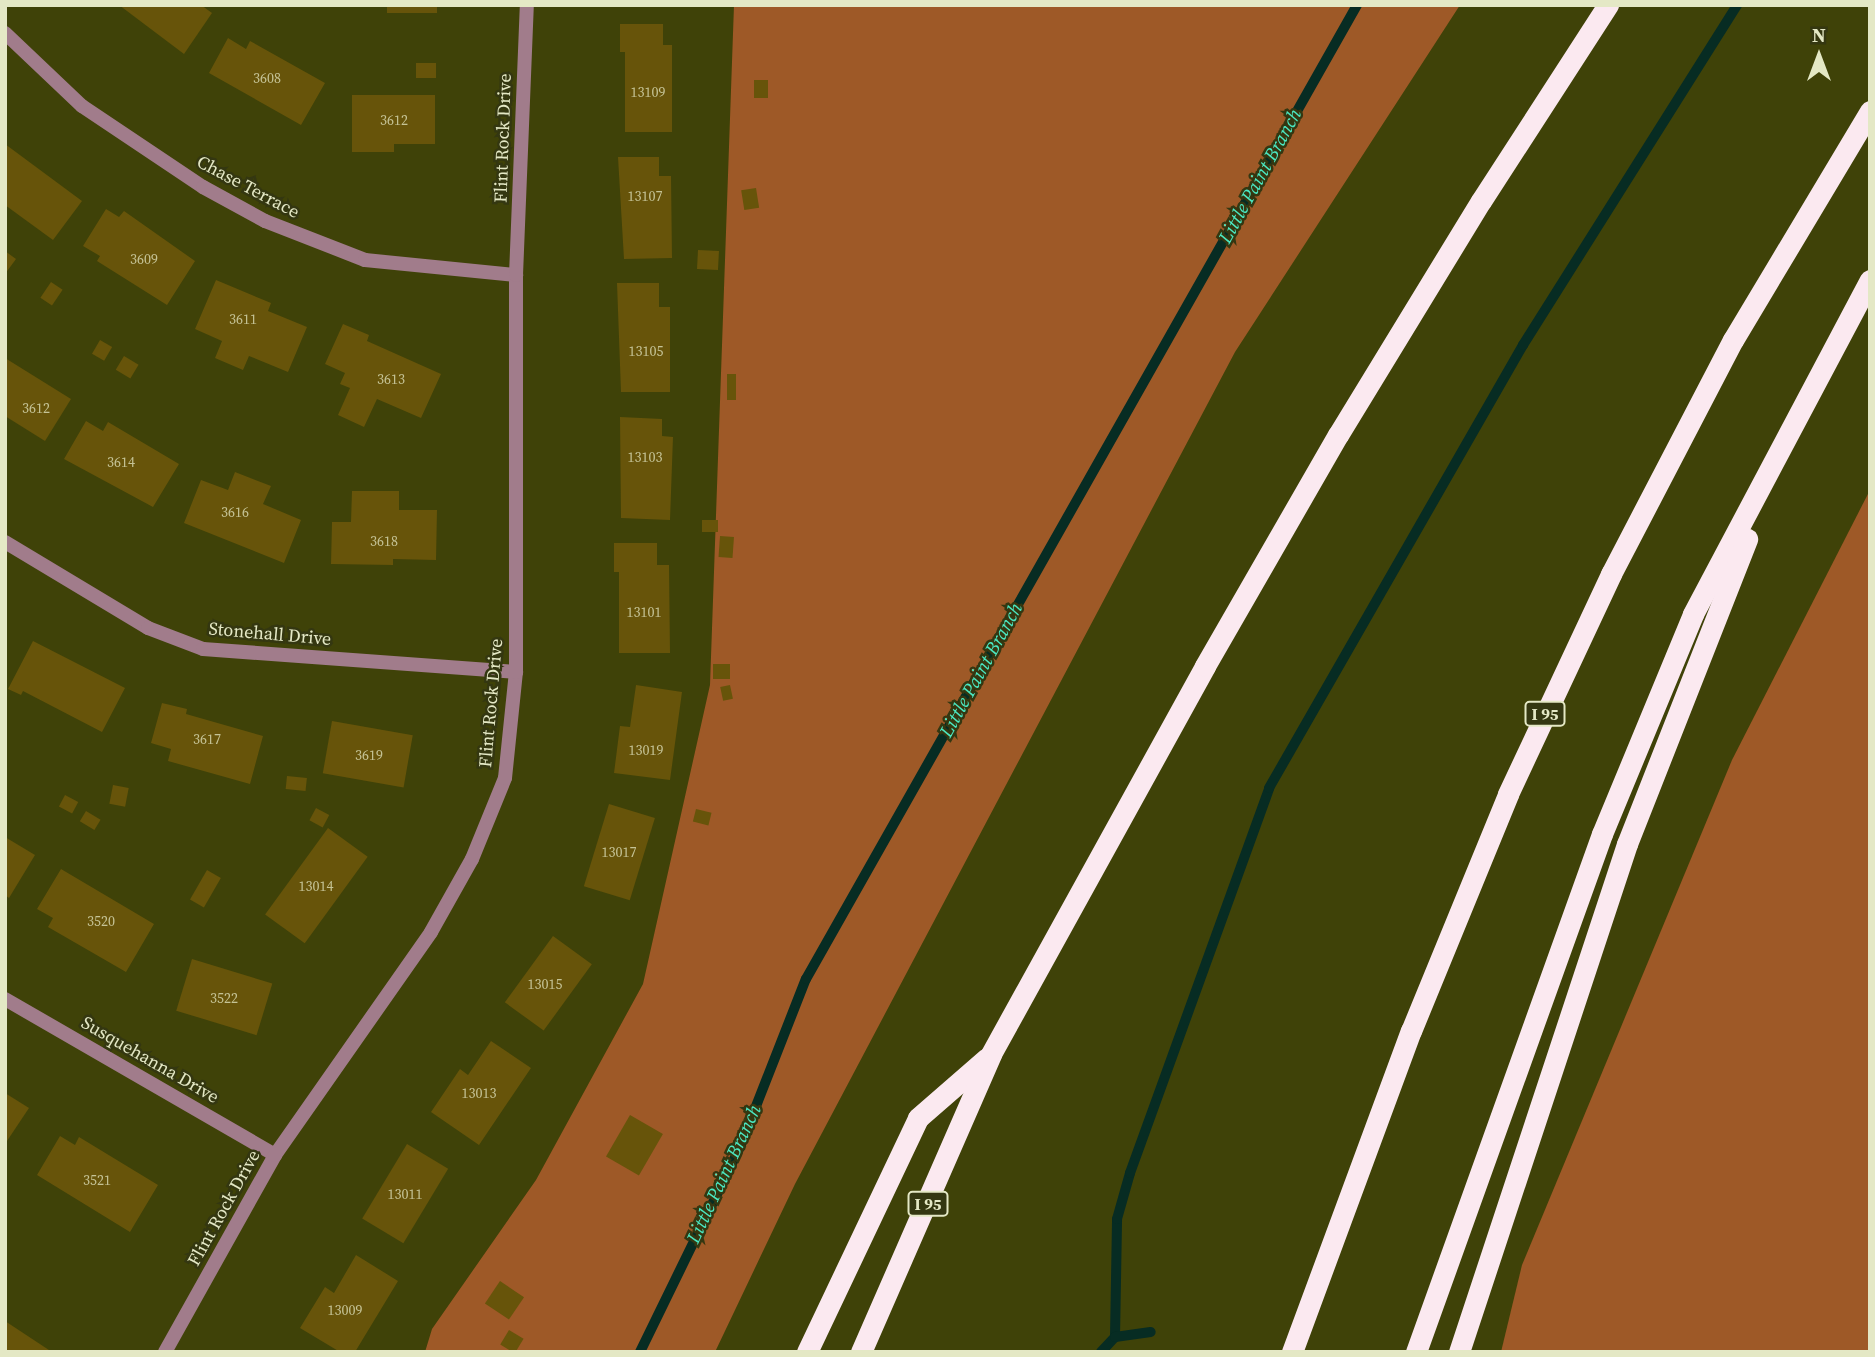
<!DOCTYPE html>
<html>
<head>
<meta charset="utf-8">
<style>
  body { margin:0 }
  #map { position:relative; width:1875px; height:1357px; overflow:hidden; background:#3f4208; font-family:"Source Serif 4",serif }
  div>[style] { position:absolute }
  .forest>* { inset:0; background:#9e5927 }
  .stream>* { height:10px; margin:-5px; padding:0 5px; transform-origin:5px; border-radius:5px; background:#072c23 }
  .building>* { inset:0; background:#67540a; transform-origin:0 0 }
  .minor>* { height:14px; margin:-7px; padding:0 7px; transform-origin:7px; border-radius:7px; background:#a17c8b }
  .motorway>* { height:21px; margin:-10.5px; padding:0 10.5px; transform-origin:10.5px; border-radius:10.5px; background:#fbe9f0 }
  span { translate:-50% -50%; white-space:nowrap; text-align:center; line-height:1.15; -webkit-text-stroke:5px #343711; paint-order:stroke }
  .number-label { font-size:14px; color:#c5c396 }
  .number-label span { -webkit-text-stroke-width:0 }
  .shield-label span { padding:2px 5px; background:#343711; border:2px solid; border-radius:5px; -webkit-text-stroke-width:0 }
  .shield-label { font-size:16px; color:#e4e8c5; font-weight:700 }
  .street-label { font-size:18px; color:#e4e8c5 }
  .water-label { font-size:19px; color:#4be8c2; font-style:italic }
  .frame { position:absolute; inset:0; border:7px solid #e4e8c5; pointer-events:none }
  .north { position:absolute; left:1784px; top:21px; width:70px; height:70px; -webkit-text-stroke:5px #343711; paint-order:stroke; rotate:0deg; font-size:19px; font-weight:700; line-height:28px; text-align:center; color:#e4e8c5 }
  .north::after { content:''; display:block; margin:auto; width:24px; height:32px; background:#e4e8c5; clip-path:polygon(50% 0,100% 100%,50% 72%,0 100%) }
</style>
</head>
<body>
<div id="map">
  <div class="forest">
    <div style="clip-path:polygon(734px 5px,1460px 5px,1235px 352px,795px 1184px,715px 1352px,425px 1352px,432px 1329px,536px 1180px,643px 984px,710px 685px)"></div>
    <div style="clip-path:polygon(1870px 490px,1870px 1352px,1501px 1352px,1522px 1265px,1732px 760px)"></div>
  </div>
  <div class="stream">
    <div style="left:1115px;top:1337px;width:118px;rotate:-89deg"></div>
    <div style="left:1117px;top:1219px;width:48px;rotate:-74.2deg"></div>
    <div style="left:1130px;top:1173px;width:409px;rotate:-70.1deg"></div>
    <div style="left:1269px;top:788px;width:511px;rotate:-60.17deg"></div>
    <div style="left:1523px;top:345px;width:402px;rotate:-57.8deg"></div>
    <div style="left:640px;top:1352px;width:228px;rotate:-64deg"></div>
    <div style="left:740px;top:1147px;width:180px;rotate:-68.6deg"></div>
    <div style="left:806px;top:979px;width:1119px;rotate:-60.5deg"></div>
    <div style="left:1101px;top:1352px;width:21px;rotate:-47deg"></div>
    <div style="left:1115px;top:1337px;width:36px;rotate:-8deg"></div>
  </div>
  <div class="building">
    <div style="clip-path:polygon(119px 5px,201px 5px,212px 13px,184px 54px)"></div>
    <div style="left:387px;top:5px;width:50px;height:8px"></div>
    <div style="clip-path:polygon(620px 24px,663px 24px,663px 45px,672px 45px,672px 132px,625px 132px,625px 52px,620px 52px)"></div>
    <div style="clip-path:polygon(228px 38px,246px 49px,250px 41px,325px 83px,301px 125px,209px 73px)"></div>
    <div style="left:436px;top:63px;width:15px;height:20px;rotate:90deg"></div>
    <div style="left:754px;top:80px;width:14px;height:18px"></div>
    <div style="clip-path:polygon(352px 95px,435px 95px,435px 144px,394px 144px,394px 152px,352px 152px)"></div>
    <div style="clip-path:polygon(5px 144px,82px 201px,53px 240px,5px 205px)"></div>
    <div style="clip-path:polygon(618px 157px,659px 157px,659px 176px,671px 176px,672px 258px,624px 259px)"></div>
    <div style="left:756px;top:188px;width:20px;height:15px;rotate:81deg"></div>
    <div style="clip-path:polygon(106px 209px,119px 217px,124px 211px,195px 261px,167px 305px,97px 261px,100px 256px,83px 246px)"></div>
    <div style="left:698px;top:250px;width:21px;height:19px;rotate:3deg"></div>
    <div style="clip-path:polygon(5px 251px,16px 259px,5px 274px)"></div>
    <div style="clip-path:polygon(216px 280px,271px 303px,268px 311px,307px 327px,288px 372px,249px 356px,243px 370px,215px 358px,222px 341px,195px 329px)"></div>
    <div style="left:51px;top:282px;width:14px;height:19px;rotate:34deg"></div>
    <div style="clip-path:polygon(617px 283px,659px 283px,659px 307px,670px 307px,670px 392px,621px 392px)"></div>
    <div style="clip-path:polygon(343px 324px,369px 335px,367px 341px,441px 374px,421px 418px,377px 399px,364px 427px,338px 415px,350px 388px,340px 384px,345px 373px,325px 364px)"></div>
    <div style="left:100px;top:340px;width:14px;height:16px;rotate:30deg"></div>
    <div style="left:124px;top:356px;width:17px;height:16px;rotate:31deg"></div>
    <div style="clip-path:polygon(5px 358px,71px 399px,45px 441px,5px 416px)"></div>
    <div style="left:727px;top:374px;width:9px;height:26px"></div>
    <div style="clip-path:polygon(620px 417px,662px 419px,662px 436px,673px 437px,670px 520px,621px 518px)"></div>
    <div style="clip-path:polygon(86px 421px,103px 431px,108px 422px,179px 464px,153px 507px,64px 459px)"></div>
    <div style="clip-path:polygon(235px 472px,271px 486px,263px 504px,301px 520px,284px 563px,184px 523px,201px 480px,228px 490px)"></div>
    <div style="clip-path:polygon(352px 491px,399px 491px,399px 510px,437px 510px,436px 560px,393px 559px,393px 565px,331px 564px,332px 522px,351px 522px)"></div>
    <div style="left:702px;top:520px;width:16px;height:12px"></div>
    <div style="left:720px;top:536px;width:14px;height:21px;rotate:4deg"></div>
    <div style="clip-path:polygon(614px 543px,657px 543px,657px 565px,669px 565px,670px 653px,619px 653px,619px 572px,614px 572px)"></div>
    <div style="clip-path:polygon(33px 641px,125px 688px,102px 732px,23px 691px,21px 695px,8px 689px)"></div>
    <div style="left:730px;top:664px;width:15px;height:17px;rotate:90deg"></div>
    <div style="clip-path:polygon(636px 685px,682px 692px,670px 780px,614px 773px,620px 726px,630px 727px)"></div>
    <div style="left:730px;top:685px;width:14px;height:10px;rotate:78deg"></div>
    <div style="clip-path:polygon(162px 703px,187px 709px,186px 714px,263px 736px,250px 784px,168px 761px,171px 749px,151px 743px)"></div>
    <div style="left:332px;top:721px;width:82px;height:53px;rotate:10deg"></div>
    <div style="left:287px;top:776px;width:20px;height:13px;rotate:6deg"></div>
    <div style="left:113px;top:785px;width:16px;height:19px;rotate:11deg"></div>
    <div style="left:65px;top:795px;width:15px;height:13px;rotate:28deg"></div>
    <div style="left:609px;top:804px;width:48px;height:86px;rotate:17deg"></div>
    <div style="left:316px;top:808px;width:15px;height:14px;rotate:28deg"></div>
    <div style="left:696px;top:809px;width:16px;height:13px;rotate:14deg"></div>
    <div style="left:86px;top:811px;width:17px;height:12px;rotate:31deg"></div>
    <div style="left:328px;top:828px;width:49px;height:107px;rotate:36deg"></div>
    <div style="clip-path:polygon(5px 837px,35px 855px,9px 898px,5px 895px)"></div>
    <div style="clip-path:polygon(61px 869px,154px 924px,126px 972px,48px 927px,53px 918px,37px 909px)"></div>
    <div style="left:207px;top:870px;width:16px;height:34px;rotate:30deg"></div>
    <div style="left:553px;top:936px;width:48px;height:82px;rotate:36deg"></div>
    <div style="left:192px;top:959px;width:84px;height:54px;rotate:17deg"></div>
    <div style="clip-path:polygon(491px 1041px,531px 1068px,479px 1145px,431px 1112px,460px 1069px,468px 1075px)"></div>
    <div style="clip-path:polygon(5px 1093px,29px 1108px,5px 1144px)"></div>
    <div style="left:630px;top:1115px;width:38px;height:48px;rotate:30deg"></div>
    <div style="clip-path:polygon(60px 1136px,75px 1145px,79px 1137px,158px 1185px,130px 1232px,37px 1175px)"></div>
    <div style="left:407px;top:1144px;width:48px;height:87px;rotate:31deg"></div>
    <div style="clip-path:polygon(356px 1255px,398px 1281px,355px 1352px,340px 1352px,300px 1328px,325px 1287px,334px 1293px)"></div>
    <div style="left:500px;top:1281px;width:29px;height:27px;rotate:34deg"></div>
    <div style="clip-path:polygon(5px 1321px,52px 1352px,5px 1352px)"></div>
    <div style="left:509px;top:1330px;width:17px;height:17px;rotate:31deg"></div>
  </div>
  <div class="minor">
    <div style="left:5px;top:33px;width:106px;rotate:43.5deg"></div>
    <div style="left:82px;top:106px;width:146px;rotate:33.8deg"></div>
    <div style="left:203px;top:187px;width:71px;rotate:28.7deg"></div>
    <div style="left:265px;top:221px;width:107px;rotate:21.3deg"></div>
    <div style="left:365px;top:260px;width:152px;rotate:5.7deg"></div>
    <div style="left:5px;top:542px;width:167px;rotate:31deg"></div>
    <div style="left:148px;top:628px;width:59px;rotate:20.9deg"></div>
    <div style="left:203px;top:649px;width:314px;rotate:4.2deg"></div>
    <div style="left:5px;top:999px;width:312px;rotate:30deg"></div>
    <div style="left:165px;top:1352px;width:226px;rotate:-60.8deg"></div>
    <div style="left:275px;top:1155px;width:272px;rotate:-55deg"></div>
    <div style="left:431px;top:932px;width:84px;rotate:-60.7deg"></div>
    <div style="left:472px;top:859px;width:87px;rotate:-67.8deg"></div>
    <div style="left:505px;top:778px;width:107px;rotate:-84.1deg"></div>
    <div style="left:516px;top:672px;width:397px;rotate:-90deg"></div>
    <div style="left:516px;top:275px;width:270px;rotate:-87.7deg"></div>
  </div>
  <div class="motorway">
    <div style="left:807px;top:1352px;width:259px;rotate:-64.6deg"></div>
    <div style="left:918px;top:1118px;width:91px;rotate:-41deg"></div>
    <div style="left:861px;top:1352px;width:325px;rotate:-66.4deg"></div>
    <div style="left:991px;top:1054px;width:443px;rotate:-61.1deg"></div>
    <div style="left:1205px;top:666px;width:267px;rotate:-60.1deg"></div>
    <div style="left:1338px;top:435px;width:274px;rotate:-58.6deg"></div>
    <div style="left:1481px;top:201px;width:234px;rotate:-57.1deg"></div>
    <div style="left:1292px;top:1352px;width:342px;rotate:-69.7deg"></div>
    <div style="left:1411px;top:1031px;width:256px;rotate:-67.7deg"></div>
    <div style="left:1508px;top:794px;width:243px;rotate:-64.9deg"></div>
    <div style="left:1611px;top:574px;width:264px;rotate:-62.5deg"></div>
    <div style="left:1733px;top:340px;width:267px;rotate:-59.1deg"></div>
    <div style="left:1416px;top:1352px;width:550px;rotate:-70.25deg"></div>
    <div style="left:1602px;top:834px;width:238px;rotate:-67.5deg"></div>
    <div style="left:1693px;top:614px;width:378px;rotate:-62.1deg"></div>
    <div style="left:1459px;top:1352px;width:535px;rotate:-71.7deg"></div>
    <div style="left:1627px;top:844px;width:328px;rotate:-68.5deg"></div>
  </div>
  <div class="number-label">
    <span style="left:267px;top:78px">3608</span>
    <span style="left:648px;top:92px">13109</span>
    <span style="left:394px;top:120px">3612</span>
    <span style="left:645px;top:196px">13107</span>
    <span style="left:144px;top:259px">3609</span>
    <span style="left:243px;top:319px">3611</span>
    <span style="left:646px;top:351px">13105</span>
    <span style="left:391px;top:379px">3613</span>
    <span style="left:36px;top:408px">3612</span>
    <span style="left:645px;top:457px">13103</span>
    <span style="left:121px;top:462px">3614</span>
    <span style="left:235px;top:512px">3616</span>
    <span style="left:384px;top:541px">3618</span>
    <span style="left:644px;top:612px">13101</span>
    <span style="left:207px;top:739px">3617</span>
    <span style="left:646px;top:750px">13019</span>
    <span style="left:369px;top:755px">3619</span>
    <span style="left:619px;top:852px">13017</span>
    <span style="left:316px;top:886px">13014</span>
    <span style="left:101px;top:921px">3520</span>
    <span style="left:545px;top:984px">13015</span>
    <span style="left:224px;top:998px">3522</span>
    <span style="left:479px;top:1093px">13013</span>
    <span style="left:97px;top:1180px">3521</span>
    <span style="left:405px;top:1194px">13011</span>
    <span style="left:345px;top:1310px">13009</span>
  </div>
  <div class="shield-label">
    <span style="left:1545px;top:714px">I 95</span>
    <span style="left:928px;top:1204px">I 95</span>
  </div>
  <div class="street-label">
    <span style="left:503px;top:138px;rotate:-88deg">Flint Rock Drive</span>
    <span style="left:248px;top:187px;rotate:28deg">Chase Terrace</span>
    <span style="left:270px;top:634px;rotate:5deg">Stonehall Drive</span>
    <span style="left:491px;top:703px;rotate:-85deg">Flint Rock Drive</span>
    <span style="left:150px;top:1060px;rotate:30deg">Susquehanna Drive</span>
    <span style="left:224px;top:1208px;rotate:-61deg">Flint Rock Drive</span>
  </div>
  <div class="water-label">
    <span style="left:1260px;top:176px;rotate:-61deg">Little Paint Branch</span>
    <span style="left:981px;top:670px;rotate:-61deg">Little Paint Branch</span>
    <span style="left:724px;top:1174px;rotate:-65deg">Little Paint Branch</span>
  </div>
  <div class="frame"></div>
  <div class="north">N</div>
</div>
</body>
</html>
